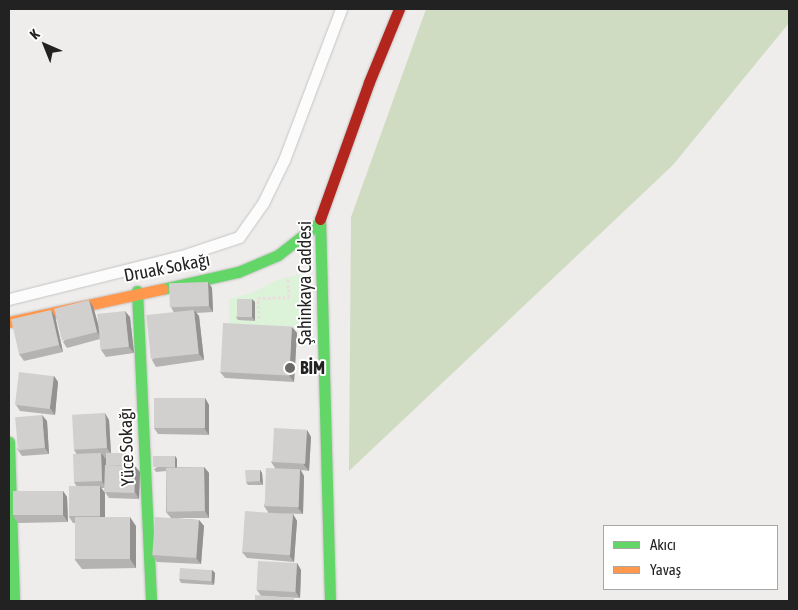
<!DOCTYPE html>
<html>
<head>
<meta charset="utf-8">
<style>
  body { margin:0 }
  #map { position:relative; width:798px; height:610px; overflow:hidden; background:#efedeb; font-family:"Asap Condensed",sans-serif }
  div>[style] { position:absolute }
  .forest>* { inset:0; background:#cfdcc2 }
  .park>* { inset:0; background:#dcf3d9 }
  .path>* { height:3px; margin-top:-1.5px; transform-origin:0; background:repeating-linear-gradient(90deg,#ecdcdd 0 2.5px,transparent 0 5px) }
  .roads { filter:drop-shadow(0 0 1px #c5c4c3) drop-shadow(0 0 1px #c5c4c3) }
  .lane>* { height:11px; margin:-5.5px; padding:0 5.5px; transform-origin:5.5px; border-radius:5.5px; background:#fdfcfc }
  .fast>* { height:11px; margin:-5.5px; padding:0 5.5px; transform-origin:5.5px; border-radius:5.5px; background:#63d668 }
  .slow>* { height:11px; margin:-5.5px; padding:0 5.5px; transform-origin:5.5px; border-radius:5.5px; background:#ff974d }
  .jam>* { height:11px; margin:-5.5px; padding:0 5.5px; transform-origin:5.5px; border-radius:5.5px; background:#b3261e }
  .wall>* { inset:0; background:#b5b3b1 }
  .shaded-wall>* { inset:0; background:#939290 }
  .building>* { inset:0; background:#d2d0ce; transform-origin:0 0 }
  .dots>* { width:14px; height:14px; translate:-50% -50%; box-sizing:border-box; border:2px solid #fff; border-radius:50% }
  span { translate:-50% -50%; white-space:nowrap; text-align:center; line-height:1.15; -webkit-text-stroke:4px #fff; paint-order:stroke }
  .street-label { font-size:18px; color:#222 }
  .poi-label { font-size:18px; color:#222; font-weight:700 }
  .left { translate:0 -50%; text-align:left }
  .frame { position:absolute; inset:0; border:10px solid #222; pointer-events:none }
  .legend { position:absolute; left:603px; top:525px; width:175px; height:65px; box-sizing:border-box; background:#fff; border:1px solid #a7a7a7; margin:0; padding:6px 9px; list-style:none; font-size:15px; color:#222 }
  .legend li { display:flex; align-items:center; gap:10px; height:25px }
  .legend b { width:25px; border:1px solid #a7a7a7 }
  .north { position:absolute; left:20px; top:20px; width:50px; height:50px; -webkit-text-stroke:4px #fff; paint-order:stroke; rotate:316deg; font-size:14px; font-weight:700; line-height:20px; text-align:center; color:#222 }
  .north::after { content:''; display:block; margin:auto; width:18px; height:22px; background:#222; clip-path:polygon(50% 0,100% 100%,50% 72%,0 100%) }
</style>
</head>
<body>
<div id="map">
  <div class="forest">
    <div style="clip-path:polygon(426px 9px,789px 9px,789px 23px,673px 165px,349px 471px,351px 217px)"></div>
  </div>
  <div class="park">
    <div style="clip-path:polygon(306px 273px,304px 327px,229px 325px,229px 299px,251px 293px,277px 280px)"></div>
  </div>
  <div class="path">
    <div style="left:259px;top:318px;width:20px;rotate:-93deg"></div>
    <div style="left:258px;top:298px;width:31px;rotate:-2deg"></div>
    <div style="left:289px;top:297px;width:20px;rotate:-93deg"></div>
  </div>
  <div class="roads">
    <div class="lane">
      <div style="left:9px;top:299px;width:178px;rotate:-14deg"></div>
      <div style="left:182px;top:256px;width:60px;rotate:-18.4deg"></div>
      <div style="left:239px;top:237px;width:42px;rotate:-54.8deg"></div>
      <div style="left:263px;top:203px;width:48px;rotate:-64deg"></div>
      <div style="left:284px;top:160px;width:161px;rotate:-69.3deg"></div>
    </div>
    <div class="fast">
      <div style="left:320px;top:219px;width:382px;rotate:88.5deg"></div>
      <div style="left:162px;top:289px;width:78px;rotate:-12.6deg"></div>
      <div style="left:238px;top:272px;width:43px;rotate:-23deg"></div>
      <div style="left:278px;top:255px;width:52px;rotate:-38deg"></div>
      <div style="left:137px;top:291px;width:310px;rotate:87.4deg"></div>
      <div style="left:9px;top:442px;width:159px;rotate:88.2deg"></div>
    </div>
    <div class="slow">
      <div style="left:9px;top:322px;width:157px;rotate:-12.2deg"></div>
    </div>
    <div class="jam">
      <div style="left:320px;top:219px;width:145px;rotate:-70.3deg"></div>
      <div style="left:369px;top:82px;width:79px;rotate:-67.7deg"></div>
    </div>
  </div>
  <div class="wall">
    <div style="clip-path:polygon(208px 282px,212px 288px,213px 312px,196px 313px,199px 316px,204px 360px,156px 367px,152px 360px,174px 313px,171px 307px)"></div>
    <div style="clip-path:polygon(255px 302px,255px 321px,238px 320px,236px 317px)"></div>
    <div style="clip-path:polygon(93px 306px,98px 325px,130px 317px,134px 353px,106px 357px,101px 350px,100px 339px,67px 348px,63px 342px)"></div>
    <div style="clip-path:polygon(51px 310px,55px 316px,63px 352px,24px 361px,19px 354px)"></div>
    <div style="clip-path:polygon(292px 327px,297px 333px,294px 382px,225px 378px,220px 372px)"></div>
    <div style="clip-path:polygon(54px 376px,58px 382px,55px 415px,20px 411px,16px 405px)"></div>
    <div style="clip-path:polygon(205px 398px,209px 405px,209px 435px,158px 434px,154px 428px)"></div>
    <div style="clip-path:polygon(109px 420px,111px 453px,128px 457px,127px 465px,140px 472px,139px 499px,109px 498px,105px 492px,105px 488px,101px 488px,105px 493px,105px 517px,136px 526px,136px 568px,82px 569px,75px 560px,75px 523px,73px 523px,69px 517px,77px 487px,74px 482px,76px 453px,74px 450px)"></div>
    <div style="clip-path:polygon(47px 421px,49px 454px,22px 456px,17px 449px)"></div>
    <div style="clip-path:polygon(307px 430px,311px 437px,309px 471px,301px 470px,304px 476px,303px 514px,272px 513px,293px 514px,297px 521px,294px 562px,247px 558px,242px 552px,268px 512px,264px 506px,275px 468px,271px 462px)"></div>
    <div style="clip-path:polygon(175px 456px,177px 459px,177px 467px,204px 467px,209px 473px,209px 518px,173px 518px,199px 520px,204px 526px,201px 564px,157px 562px,152px 555px,171px 518px,166px 512px,166px 471px,156px 472px,154px 469px)"></div>
    <div style="clip-path:polygon(260px 470px,262px 473px,263px 485px,248px 485px,246px 482px)"></div>
    <div style="clip-path:polygon(63px 491px,67px 497px,68px 522px,18px 523px,13px 516px)"></div>
    <div style="clip-path:polygon(297px 563px,301px 570px,300px 598px,261px 596px,257px 590px)"></div>
    <div style="clip-path:polygon(212px 570px,215px 573px,214px 585px,181px 583px,179px 579px)"></div>
  </div>
  <div class="shaded-wall">
    <div style="clip-path:polygon(208px 282px,212px 288px,213px 312px,209px 306px)"></div>
    <div style="clip-path:polygon(252px 299px,255px 302px,255px 321px,252px 317px)"></div>
    <div style="clip-path:polygon(89px 300px,93px 306px,102px 338px,97px 332px)"></div>
    <div style="clip-path:polygon(51px 310px,55px 316px,63px 352px,59px 345px)"></div>
    <div style="clip-path:polygon(194px 310px,199px 316px,204px 360px,199px 354px)"></div>
    <div style="clip-path:polygon(125px 311px,130px 317px,134px 353px,129px 347px)"></div>
    <div style="clip-path:polygon(292px 327px,297px 333px,294px 382px,289px 375px)"></div>
    <div style="clip-path:polygon(54px 376px,58px 382px,55px 415px,50px 408px)"></div>
    <div style="clip-path:polygon(205px 398px,209px 405px,209px 435px,204px 428px)"></div>
    <div style="clip-path:polygon(105px 413px,109px 420px,111px 454px,107px 448px)"></div>
    <div style="clip-path:polygon(42px 415px,47px 421px,49px 454px,45px 448px)"></div>
    <div style="clip-path:polygon(307px 430px,311px 437px,309px 471px,304px 465px)"></div>
    <div style="clip-path:polygon(101px 453px,106px 459px,106px 488px,102px 481px)"></div>
    <div style="clip-path:polygon(125px 453px,128px 457px,127px 469px,125px 465px)"></div>
    <div style="clip-path:polygon(175px 456px,177px 459px,177px 471px,175px 467px)"></div>
    <div style="clip-path:polygon(135px 466px,140px 472px,139px 499px,135px 492px)"></div>
    <div style="clip-path:polygon(204px 467px,209px 473px,209px 518px,205px 511px)"></div>
    <div style="clip-path:polygon(300px 469px,304px 476px,303px 514px,298px 508px)"></div>
    <div style="clip-path:polygon(260px 470px,262px 473px,263px 485px,260px 481px)"></div>
    <div style="clip-path:polygon(100px 486px,105px 493px,105px 523px,100px 516px)"></div>
    <div style="clip-path:polygon(63px 491px,67px 497px,68px 522px,63px 515px)"></div>
    <div style="clip-path:polygon(293px 514px,297px 521px,294px 562px,289px 555px)"></div>
    <div style="clip-path:polygon(130px 517px,136px 526px,136px 568px,130px 559px)"></div>
    <div style="clip-path:polygon(199px 520px,204px 526px,201px 564px,196px 558px)"></div>
    <div style="clip-path:polygon(297px 563px,301px 570px,300px 598px,295px 591px)"></div>
    <div style="clip-path:polygon(212px 570px,215px 573px,214px 585px,212px 582px)"></div>
  </div>
  <div class="building">
    <div style="left:208px;top:282px;width:24px;height:39px;rotate:88deg"></div>
    <div style="left:237px;top:299px;width:15px;height:18px"></div>
    <div style="left:89px;top:300px;width:33px;height:36px;rotate:76deg"></div>
    <div style="left:51px;top:310px;width:36px;height:41px;rotate:77deg"></div>
    <div style="left:194px;top:310px;width:44px;height:48px;rotate:84deg"></div>
    <div style="left:125px;top:311px;width:36px;height:28px;rotate:84deg"></div>
    <div style="left:223px;top:323px;width:69px;height:49px;rotate:3deg"></div>
    <div style="left:19px;top:372px;width:35px;height:33px;rotate:7deg"></div>
    <div style="left:154px;top:398px;width:51px;height:30px"></div>
    <div style="left:105px;top:413px;width:35px;height:33px;rotate:87deg"></div>
    <div style="left:42px;top:415px;width:33px;height:27px;rotate:85deg"></div>
    <div style="left:274px;top:428px;width:33px;height:34px;rotate:3deg"></div>
    <div style="left:101px;top:453px;width:28px;height:28px;rotate:88deg"></div>
    <div style="left:106px;top:453px;width:19px;height:12px"></div>
    <div style="left:175px;top:456px;width:11px;height:22px;rotate:90deg"></div>
    <div style="left:105px;top:465px;width:30px;height:27px;rotate:2deg"></div>
    <div style="left:204px;top:467px;width:44px;height:38px;rotate:89deg"></div>
    <div style="left:266px;top:468px;width:34px;height:38px;rotate:2deg"></div>
    <div style="clip-path:polygon(245px 470px,260px 470px,260px 481px,246px 482px)"></div>
    <div style="left:100px;top:486px;width:30px;height:31px;rotate:90deg"></div>
    <div style="left:63px;top:491px;width:24px;height:50px;rotate:90deg"></div>
    <div style="left:245px;top:511px;width:48px;height:41px;rotate:4deg"></div>
    <div style="left:130px;top:517px;width:42px;height:55px;rotate:90deg"></div>
    <div style="left:155px;top:517px;width:44px;height:38px;rotate:4deg"></div>
    <div style="left:258px;top:561px;width:39px;height:29px;rotate:3deg"></div>
    <div style="left:180px;top:568px;width:32px;height:11px;rotate:4deg"></div>
    <div style="clip-path:polygon(255px 595px,294px 598px,294px 601px,255px 601px)"></div>
  </div>
  <div class="dots">
    <div style="left:290px;top:368px;background:#6a6968"></div>
  </div>
  <div class="street-label">
    <span style="left:167px;top:268px;rotate:-11deg">Druak Sokağı</span>
    <span style="left:305px;top:283px;rotate:-90deg">Şahinkaya Caddesi</span>
    <span style="left:127px;top:447px;rotate:-92deg">Yüce Sokağı</span>
  </div>
  <div class="poi-label">
    <span class="left" style="left:300px;top:368px">BİM</span>
  </div>
  <div class="frame"></div>
  <ul class="legend">
  <li><b style="height:6px;background:#63d668"></b>Akıcı</li>
  <li><b style="height:6px;background:#ff974d"></b>Yavaş</li>
  </ul>
  <div class="north">K</div>
</div>
</body>
</html>
